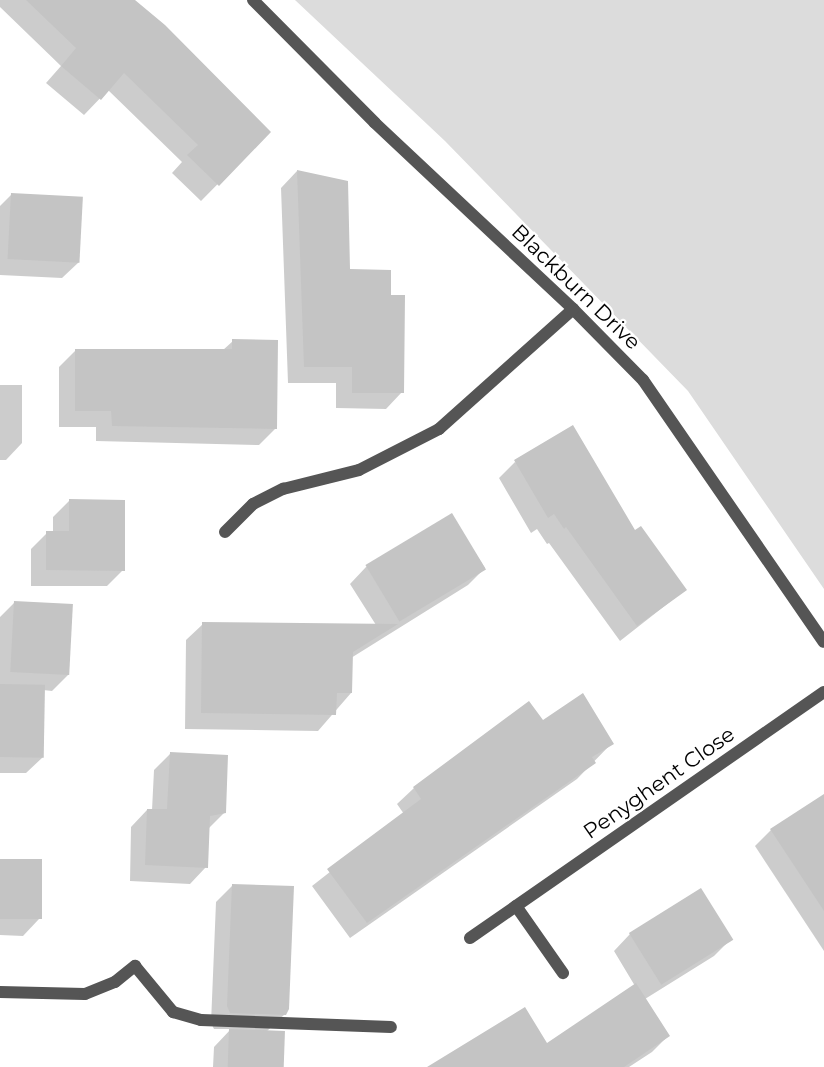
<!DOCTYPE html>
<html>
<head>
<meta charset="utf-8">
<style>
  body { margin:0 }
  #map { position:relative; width:824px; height:1067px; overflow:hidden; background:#fff; font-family:Montserrat,sans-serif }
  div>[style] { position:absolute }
  .green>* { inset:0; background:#dcdcdc }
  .shadow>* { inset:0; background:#0003 }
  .building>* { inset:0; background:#c4c4c4; transform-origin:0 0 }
  .service>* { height:12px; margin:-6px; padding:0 6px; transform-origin:6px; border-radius:6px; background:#555 }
  .minor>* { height:12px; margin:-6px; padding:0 6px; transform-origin:6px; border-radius:6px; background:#555 }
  span { translate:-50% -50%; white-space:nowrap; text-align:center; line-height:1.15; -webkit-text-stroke:4.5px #fff; paint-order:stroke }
  .street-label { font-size:21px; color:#000 }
</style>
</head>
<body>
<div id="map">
  <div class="green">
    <div style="clip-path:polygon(295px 0,824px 0,824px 589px,688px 391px,445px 141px)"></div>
  </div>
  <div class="shadow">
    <div style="clip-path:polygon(0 0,132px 0,269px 132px,201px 201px,172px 173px,182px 162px,108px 90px,84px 115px,46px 83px,61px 66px,0 7px)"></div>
    <div style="clip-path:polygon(297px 171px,349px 271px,390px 296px,402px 392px,386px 409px,336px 408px,336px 383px,288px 383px,281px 188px)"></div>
    <div style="clip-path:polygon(11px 195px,79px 262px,62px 278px,0 275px,0 206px)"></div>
    <div style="clip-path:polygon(233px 341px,276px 428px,259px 445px,96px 441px,96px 427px,59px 427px,59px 367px,76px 350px,223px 350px)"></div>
    <div style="clip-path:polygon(0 385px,22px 385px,22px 443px,6px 460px,0 460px)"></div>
    <div style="clip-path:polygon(515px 462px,635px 533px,685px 590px,620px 641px,549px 543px,547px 544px,537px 529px,531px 533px,499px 478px)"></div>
    <div style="clip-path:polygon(69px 501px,123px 570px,107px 586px,31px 586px,31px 549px,47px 533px,53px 533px,53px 517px)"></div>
    <div style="clip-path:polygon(451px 515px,485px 568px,468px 585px,351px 658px,351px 693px,318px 731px,185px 729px,186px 640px,203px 624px,376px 625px,350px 584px,366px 567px)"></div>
    <div style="clip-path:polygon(14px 603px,69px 674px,52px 691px,43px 690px,43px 757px,26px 773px,0 773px,0 617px)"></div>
    <div style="clip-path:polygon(542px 722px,612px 743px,577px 779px,350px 938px,312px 886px,404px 814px,397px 804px,414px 788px)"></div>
    <div style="clip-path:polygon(170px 754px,225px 812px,208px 829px,206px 867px,190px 884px,130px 881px,131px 827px,147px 810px,152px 810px,154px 770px)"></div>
    <div style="clip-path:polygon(824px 806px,824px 951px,755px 846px,771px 830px)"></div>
    <div style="clip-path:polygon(0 860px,39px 919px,23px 936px,0 935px)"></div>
    <div style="clip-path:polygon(232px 886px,285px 1014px,266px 1032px,283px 1067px,213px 1067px,214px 1047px,231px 1029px,214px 1029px,211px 1023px,216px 902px)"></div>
    <div style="clip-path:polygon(630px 934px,731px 939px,714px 956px,645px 999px,668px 1036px,652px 1052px,629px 1067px,438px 1067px,548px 1049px,635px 986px,614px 951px)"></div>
  </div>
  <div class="building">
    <div style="clip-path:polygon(26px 0,135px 0,165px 25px,271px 132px,219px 186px,187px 155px,198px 145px,124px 73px,101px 100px,61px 66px,76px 48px)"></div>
    <div style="clip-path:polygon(297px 170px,348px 181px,350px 269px,391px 270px,391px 295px,405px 295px,404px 393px,352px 393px,352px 367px,304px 367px)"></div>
    <div style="left:11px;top:193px;width:72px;height:66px;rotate:3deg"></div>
    <div style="clip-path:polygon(232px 339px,278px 340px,277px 429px,112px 426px,111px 411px,75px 411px,75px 349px,232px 349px)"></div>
    <div style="clip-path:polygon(573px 425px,635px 530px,641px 526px,687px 590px,637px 626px,566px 527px,564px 529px,554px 514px,548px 518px,514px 460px)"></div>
    <div style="clip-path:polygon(69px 499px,125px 500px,125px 571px,46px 570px,46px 531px,69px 531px)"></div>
    <div style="left:452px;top:513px;width:66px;height:101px;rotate:59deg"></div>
    <div style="left:14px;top:601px;width:59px;height:71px;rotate:3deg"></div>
    <div style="clip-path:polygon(202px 622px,398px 624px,353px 652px,352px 693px,337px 693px,336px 715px,201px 713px)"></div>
    <div style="left:0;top:684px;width:45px;height:73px;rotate:1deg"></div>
    <div style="clip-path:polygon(583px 693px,614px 744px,592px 757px,596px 763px,367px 923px,327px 869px,421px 799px,413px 787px,529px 701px,543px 720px)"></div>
    <div style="clip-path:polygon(170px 752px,228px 755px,226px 813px,210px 816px,208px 868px,145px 865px,147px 809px,167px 809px)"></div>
    <div style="clip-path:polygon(824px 794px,824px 911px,770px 829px)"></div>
    <div style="left:0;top:859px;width:42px;height:60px"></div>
    <div style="clip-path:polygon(232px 884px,294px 886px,289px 1009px,286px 1015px,230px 1013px,227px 1006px)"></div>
    <div style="left:701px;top:888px;width:61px;height:85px;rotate:58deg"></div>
    <div style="clip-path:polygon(636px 983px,670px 1036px,624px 1067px,427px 1067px,525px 1007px,547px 1043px)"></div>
    <div style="left:229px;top:1029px;width:56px;height:38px;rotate:2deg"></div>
  </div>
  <div class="service">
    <div style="left:135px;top:966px;width:60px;rotate:50.4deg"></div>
    <div style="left:173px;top:1012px;width:29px;rotate:16deg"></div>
    <div style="left:201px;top:1020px;width:190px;rotate:2.1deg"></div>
  </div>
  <div class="minor">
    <div style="left:253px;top:0;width:173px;rotate:45.2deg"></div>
    <div style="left:375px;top:123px;width:272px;rotate:43.2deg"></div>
    <div style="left:573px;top:309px;width:100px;rotate:45.4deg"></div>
    <div style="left:643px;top:380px;width:318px;rotate:55.4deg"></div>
    <div style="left:225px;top:532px;width:40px;rotate:-45deg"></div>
    <div style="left:253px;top:504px;width:34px;rotate:-27deg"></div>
    <div style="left:283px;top:489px;width:78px;rotate:-14deg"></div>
    <div style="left:359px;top:470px;width:90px;rotate:-27.1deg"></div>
    <div style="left:439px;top:429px;width:180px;rotate:-41.8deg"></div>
    <div style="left:516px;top:906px;width:82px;rotate:55deg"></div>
    <div style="left:470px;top:938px;width:431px;rotate:-34.8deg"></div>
    <div style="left:0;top:992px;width:85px;rotate:1.3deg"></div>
    <div style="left:85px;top:994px;width:32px;rotate:-22deg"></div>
    <div style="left:115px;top:982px;width:26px;rotate:-39deg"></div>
  </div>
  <div class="street-label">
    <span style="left:576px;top:287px;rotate:44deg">Blackburn Drive</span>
    <span style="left:659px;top:783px;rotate:-35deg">Penyghent Close</span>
  </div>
</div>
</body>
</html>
